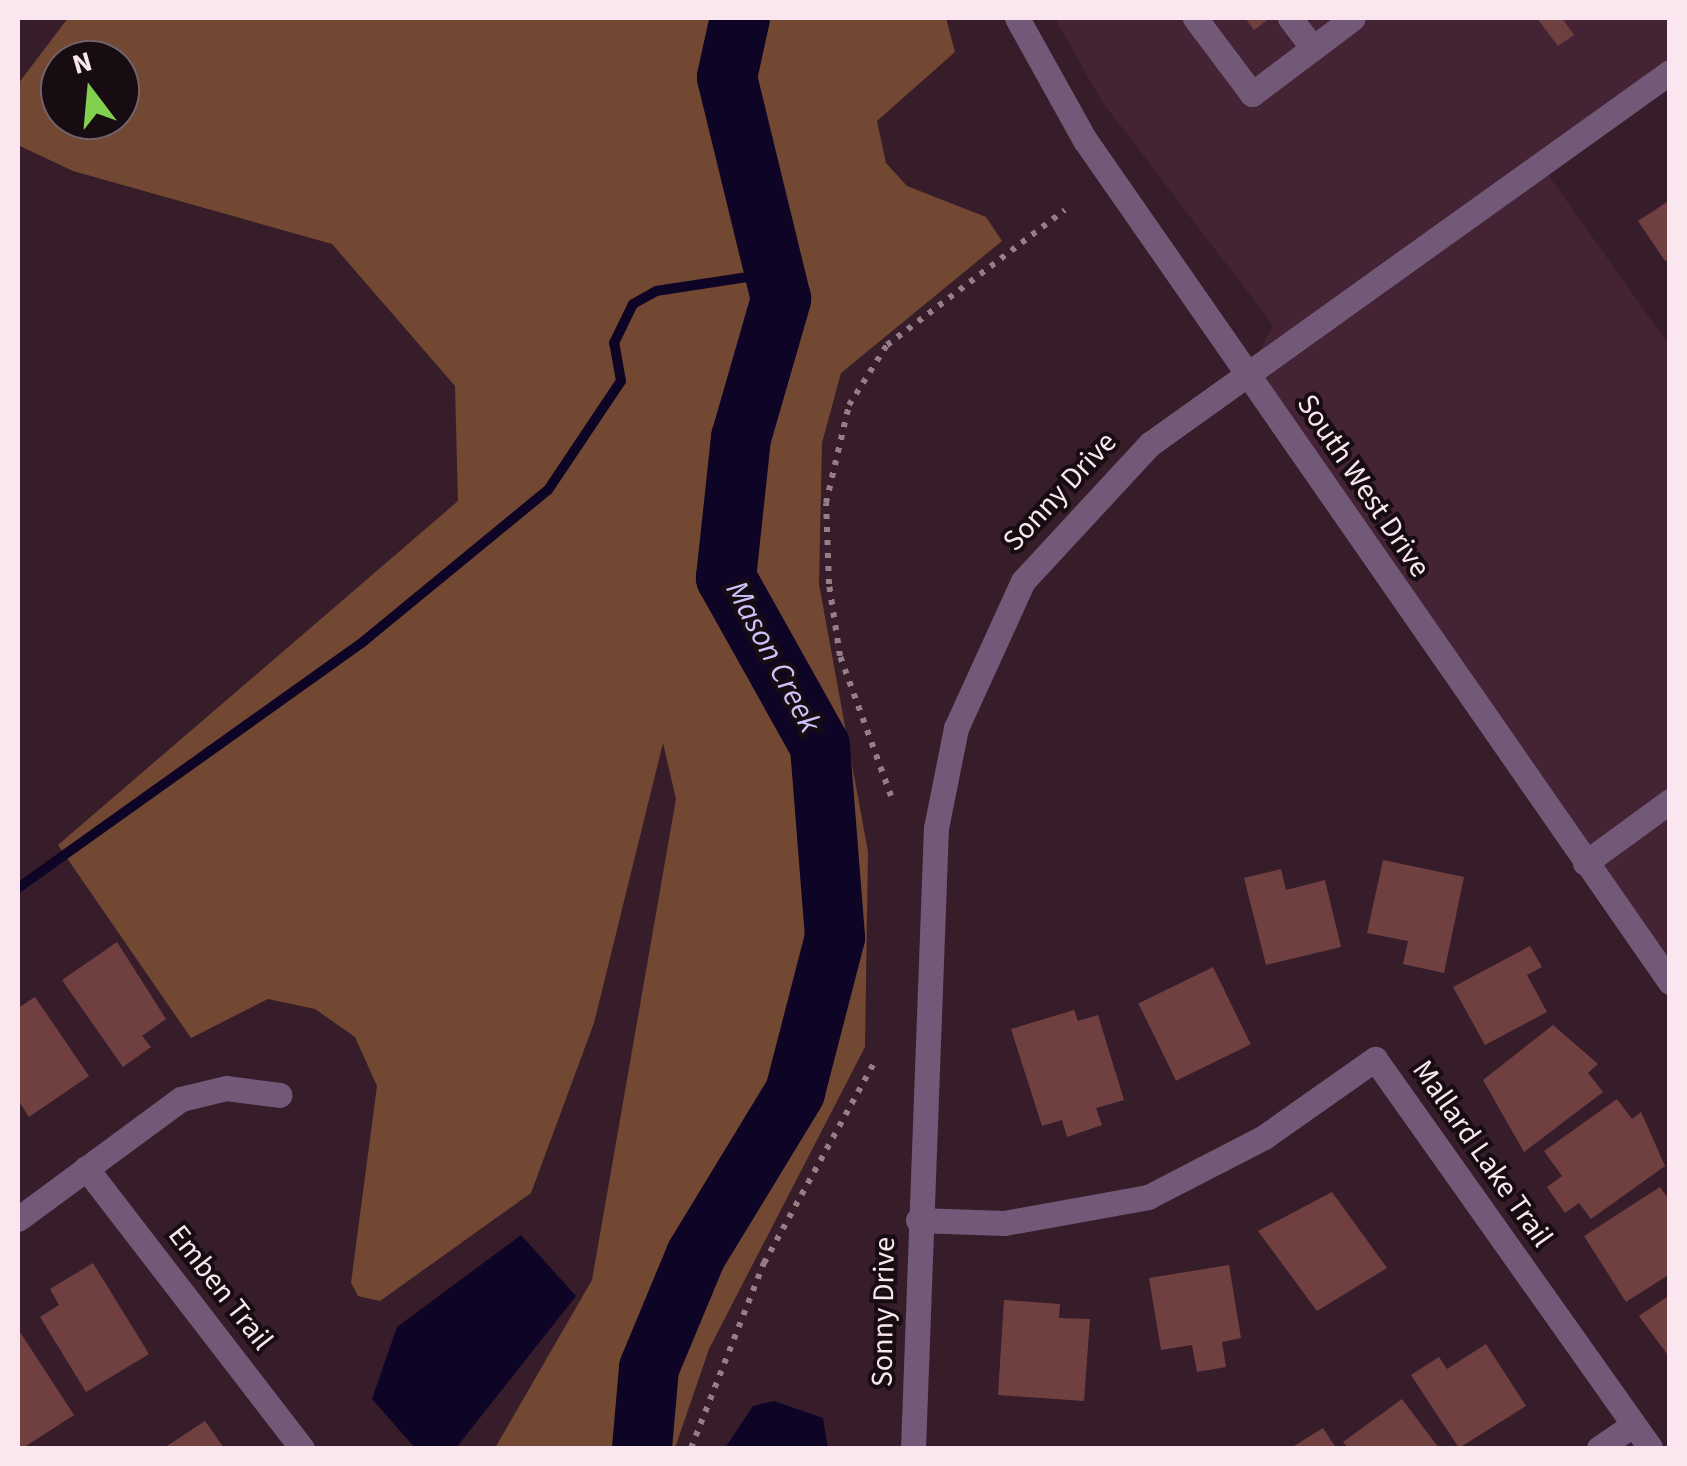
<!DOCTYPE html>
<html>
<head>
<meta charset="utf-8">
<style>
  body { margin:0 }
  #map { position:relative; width:1687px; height:1466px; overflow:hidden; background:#371d2a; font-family:"Source Sans 3",sans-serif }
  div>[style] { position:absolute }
  .built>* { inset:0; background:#442434 }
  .forest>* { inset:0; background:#724832 }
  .water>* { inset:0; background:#0e0425 }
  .stream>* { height:10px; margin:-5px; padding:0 5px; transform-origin:5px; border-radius:5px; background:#0e0425 }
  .river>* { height:60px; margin:-30px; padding:0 30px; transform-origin:30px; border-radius:30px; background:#0e0425 }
  .building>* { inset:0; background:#704041; transform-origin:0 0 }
  .path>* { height:6px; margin-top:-3px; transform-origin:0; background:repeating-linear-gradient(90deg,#957e88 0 5px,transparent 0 13px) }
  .minor>* { height:25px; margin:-12.5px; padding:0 12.5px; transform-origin:12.5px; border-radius:12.5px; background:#735978 }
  span { translate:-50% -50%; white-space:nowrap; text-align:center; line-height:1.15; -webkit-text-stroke:8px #170c11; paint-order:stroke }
  .street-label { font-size:30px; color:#f9e6ee }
  .water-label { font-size:32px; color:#ccc3fb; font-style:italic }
  .frame { position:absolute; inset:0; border:20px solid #f9e6ee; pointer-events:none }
  .north { position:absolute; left:40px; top:40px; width:100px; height:100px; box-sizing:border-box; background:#170c11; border:2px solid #716369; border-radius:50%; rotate:344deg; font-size:28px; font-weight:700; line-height:40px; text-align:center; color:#f9e6ee }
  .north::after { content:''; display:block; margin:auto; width:35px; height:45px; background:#82d050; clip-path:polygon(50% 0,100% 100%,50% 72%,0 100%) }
</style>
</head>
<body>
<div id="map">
  <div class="built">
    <div style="clip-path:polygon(1055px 18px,1669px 18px,1669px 65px,1541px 165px,1669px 345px,1669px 976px,1248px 374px,1273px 325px,1101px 100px)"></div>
  </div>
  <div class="forest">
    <div style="clip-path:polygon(evenodd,68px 18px,946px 18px,955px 52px,877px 121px,886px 163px,907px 186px,986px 217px,1002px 241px,841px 373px,822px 443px,819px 584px,868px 852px,865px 1047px,709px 1349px,675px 1448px,495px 1448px,592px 1280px,676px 799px,663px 743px,594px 1023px,531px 1193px,380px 1301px,358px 1296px,351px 1283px,377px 1086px,355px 1037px,315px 1009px,268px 999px,191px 1038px,58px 845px,458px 501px,455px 386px,332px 244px,73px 171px,18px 145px,18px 84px,68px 18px,60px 60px,120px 60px,120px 120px,60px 120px,60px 60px)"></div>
  </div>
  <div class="water">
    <div style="clip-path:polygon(521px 1235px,576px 1296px,456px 1448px,415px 1448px,372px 1399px,397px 1327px)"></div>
    <div style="clip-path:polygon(774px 1401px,823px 1418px,828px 1448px,725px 1448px,753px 1406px)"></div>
  </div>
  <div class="stream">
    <div style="left:18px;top:888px;width:425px;rotate:-35.5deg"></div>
    <div style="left:364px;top:641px;width:238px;rotate:-39.4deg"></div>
    <div style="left:548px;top:490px;width:131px;rotate:-56.2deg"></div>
    <div style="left:621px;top:381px;width:39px;rotate:-100deg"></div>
    <div style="left:614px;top:343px;width:43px;rotate:-64deg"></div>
    <div style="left:633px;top:304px;width:26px;rotate:-29deg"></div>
    <div style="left:656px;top:291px;width:119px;rotate:-8.7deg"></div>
  </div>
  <div class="river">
    <div style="left:642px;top:1448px;width:80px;rotate:-85deg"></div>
    <div style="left:649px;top:1368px;width:122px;rotate:-67.4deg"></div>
    <div style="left:696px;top:1255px;width:191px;rotate:-58.7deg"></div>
    <div style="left:795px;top:1092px;width:160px;rotate:-75.5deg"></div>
    <div style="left:835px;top:937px;width:192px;rotate:-94.5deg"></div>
    <div style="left:820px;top:746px;width:193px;rotate:-119.2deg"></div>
    <div style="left:726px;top:578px;width:141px;rotate:-83.9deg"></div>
    <div style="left:741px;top:438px;width:145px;rotate:-73.9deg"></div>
    <div style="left:781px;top:299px;width:228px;rotate:-103.7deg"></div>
    <div style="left:727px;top:77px;width:60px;rotate:-77.6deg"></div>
  </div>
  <div class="building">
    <div style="clip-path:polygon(1245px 18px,1270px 18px,1254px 30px)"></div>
    <div style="clip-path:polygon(1537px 18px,1562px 18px,1574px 35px,1558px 46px)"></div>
    <div style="clip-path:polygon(1670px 200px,1670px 258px,1665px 261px,1638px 221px)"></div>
    <div style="clip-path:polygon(1383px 860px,1464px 877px,1444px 973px,1403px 964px,1408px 941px,1367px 933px)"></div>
    <div style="clip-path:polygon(1281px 869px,1286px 890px,1325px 880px,1341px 947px,1266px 965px,1244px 878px)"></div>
    <div style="clip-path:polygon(117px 942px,166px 1019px,142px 1036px,151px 1047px,123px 1067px,62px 980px)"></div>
    <div style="clip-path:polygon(1530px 946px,1542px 967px,1527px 975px,1547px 1012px,1485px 1045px,1453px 987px)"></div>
    <div style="left:1213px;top:967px;width:86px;height:83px;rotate:64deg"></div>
    <div style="clip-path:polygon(35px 997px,89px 1076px,29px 1117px,18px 1100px,18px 1008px)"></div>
    <div style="clip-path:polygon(1074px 1010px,1078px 1021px,1098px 1015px,1124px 1100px,1096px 1108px,1102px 1125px,1067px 1137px,1062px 1120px,1042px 1126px,1011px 1029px)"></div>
    <div style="clip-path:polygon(1553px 1025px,1598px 1064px,1588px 1073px,1603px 1092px,1524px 1152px,1483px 1080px)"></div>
    <div style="clip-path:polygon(1617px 1099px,1632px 1119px,1641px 1112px,1665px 1166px,1591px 1219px,1579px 1203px,1565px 1213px,1547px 1187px,1562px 1176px,1544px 1151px)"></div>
    <div style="clip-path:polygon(1660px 1187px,1670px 1201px,1670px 1274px,1626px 1302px,1584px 1236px)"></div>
    <div style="clip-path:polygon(1332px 1192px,1387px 1268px,1317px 1311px,1258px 1231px)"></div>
    <div style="clip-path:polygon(93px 1263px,149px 1354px,86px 1392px,40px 1317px,59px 1305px,50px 1289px)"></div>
    <div style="clip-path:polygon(1229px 1265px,1241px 1338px,1222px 1342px,1226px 1367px,1197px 1372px,1192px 1345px,1161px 1350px,1149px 1278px)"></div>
    <div style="clip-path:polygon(1670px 1295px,1670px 1358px,1639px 1316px)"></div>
    <div style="clip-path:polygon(1004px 1300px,1060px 1304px,1059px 1318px,1090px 1319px,1084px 1401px,998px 1395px)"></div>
    <div style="clip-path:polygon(18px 1329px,74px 1415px,23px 1448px,18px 1448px)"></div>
    <div style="clip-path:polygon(1486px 1344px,1526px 1406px,1459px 1448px,1411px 1375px,1439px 1357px,1447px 1369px)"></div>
    <div style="clip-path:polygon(1402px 1399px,1439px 1448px,1348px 1448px,1343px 1442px)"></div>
    <div style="clip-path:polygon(205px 1421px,224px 1448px,164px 1448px)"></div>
    <div style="clip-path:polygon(1323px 1428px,1336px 1448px,1291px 1448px)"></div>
  </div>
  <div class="path">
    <div style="left:891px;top:796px;width:149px;rotate:-110deg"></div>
    <div style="left:840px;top:656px;width:73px;rotate:-98.7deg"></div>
    <div style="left:829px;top:584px;width:81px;rotate:-92.1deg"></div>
    <div style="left:826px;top:503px;width:101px;rotate:-76.8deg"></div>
    <div style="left:849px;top:405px;width:71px;rotate:-57.7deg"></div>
    <div style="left:887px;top:345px;width:223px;rotate:-37.2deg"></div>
    <div style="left:691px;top:1448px;width:199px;rotate:-68.5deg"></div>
    <div style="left:764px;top:1263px;width:233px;rotate:-61.2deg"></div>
  </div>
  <div class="minor">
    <div style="left:1017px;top:18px;width:140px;rotate:60.9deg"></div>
    <div style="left:1085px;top:140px;width:1025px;rotate:55.21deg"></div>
    <div style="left:1195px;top:18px;width:95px;rotate:53.1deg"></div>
    <div style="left:1252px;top:94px;width:126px;rotate:-37deg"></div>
    <div style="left:1290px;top:18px;width:38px;rotate:53deg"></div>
    <div style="left:1585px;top:863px;width:105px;rotate:-36.1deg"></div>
    <div style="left:86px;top:1168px;width:354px;rotate:52.4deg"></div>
    <div style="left:18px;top:1219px;width:202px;rotate:-36.4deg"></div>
    <div style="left:181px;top:1099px;width:46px;rotate:-13.7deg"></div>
    <div style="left:226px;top:1088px;width:54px;rotate:7.4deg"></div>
    <div style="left:918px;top:1220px;width:86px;rotate:2deg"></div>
    <div style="left:1004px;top:1223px;width:146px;rotate:-10.2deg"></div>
    <div style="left:1148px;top:1197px;width:131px;rotate:-27.3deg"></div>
    <div style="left:1264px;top:1137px;width:136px;rotate:-35.1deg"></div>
    <div style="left:1375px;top:1059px;width:476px;rotate:54.7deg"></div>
    <div style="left:913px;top:1448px;width:620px;rotate:-87.88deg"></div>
    <div style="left:936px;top:828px;width:102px;rotate:-78.7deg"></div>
    <div style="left:956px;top:728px;width:162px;rotate:-65.5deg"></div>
    <div style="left:1023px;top:581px;width:187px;rotate:-47.2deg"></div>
    <div style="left:1150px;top:444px;width:639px;rotate:-35.58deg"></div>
    <div style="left:1599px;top:1448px;width:41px;rotate:-34.1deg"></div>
  </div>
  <div class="street-label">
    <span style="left:1363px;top:486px;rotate:56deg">South West Drive</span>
    <span style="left:1060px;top:492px;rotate:-47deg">Sonny Drive</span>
    <span style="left:1482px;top:1154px;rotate:55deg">Mallard Lake Trail</span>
    <span style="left:220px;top:1288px;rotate:52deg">Emben Trail</span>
    <span style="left:884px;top:1312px;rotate:-89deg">Sonny Drive</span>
  </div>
  <div class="water-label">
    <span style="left:773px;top:657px;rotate:62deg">Mason Creek</span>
  </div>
  <div class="frame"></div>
  <div class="north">N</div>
</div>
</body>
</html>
